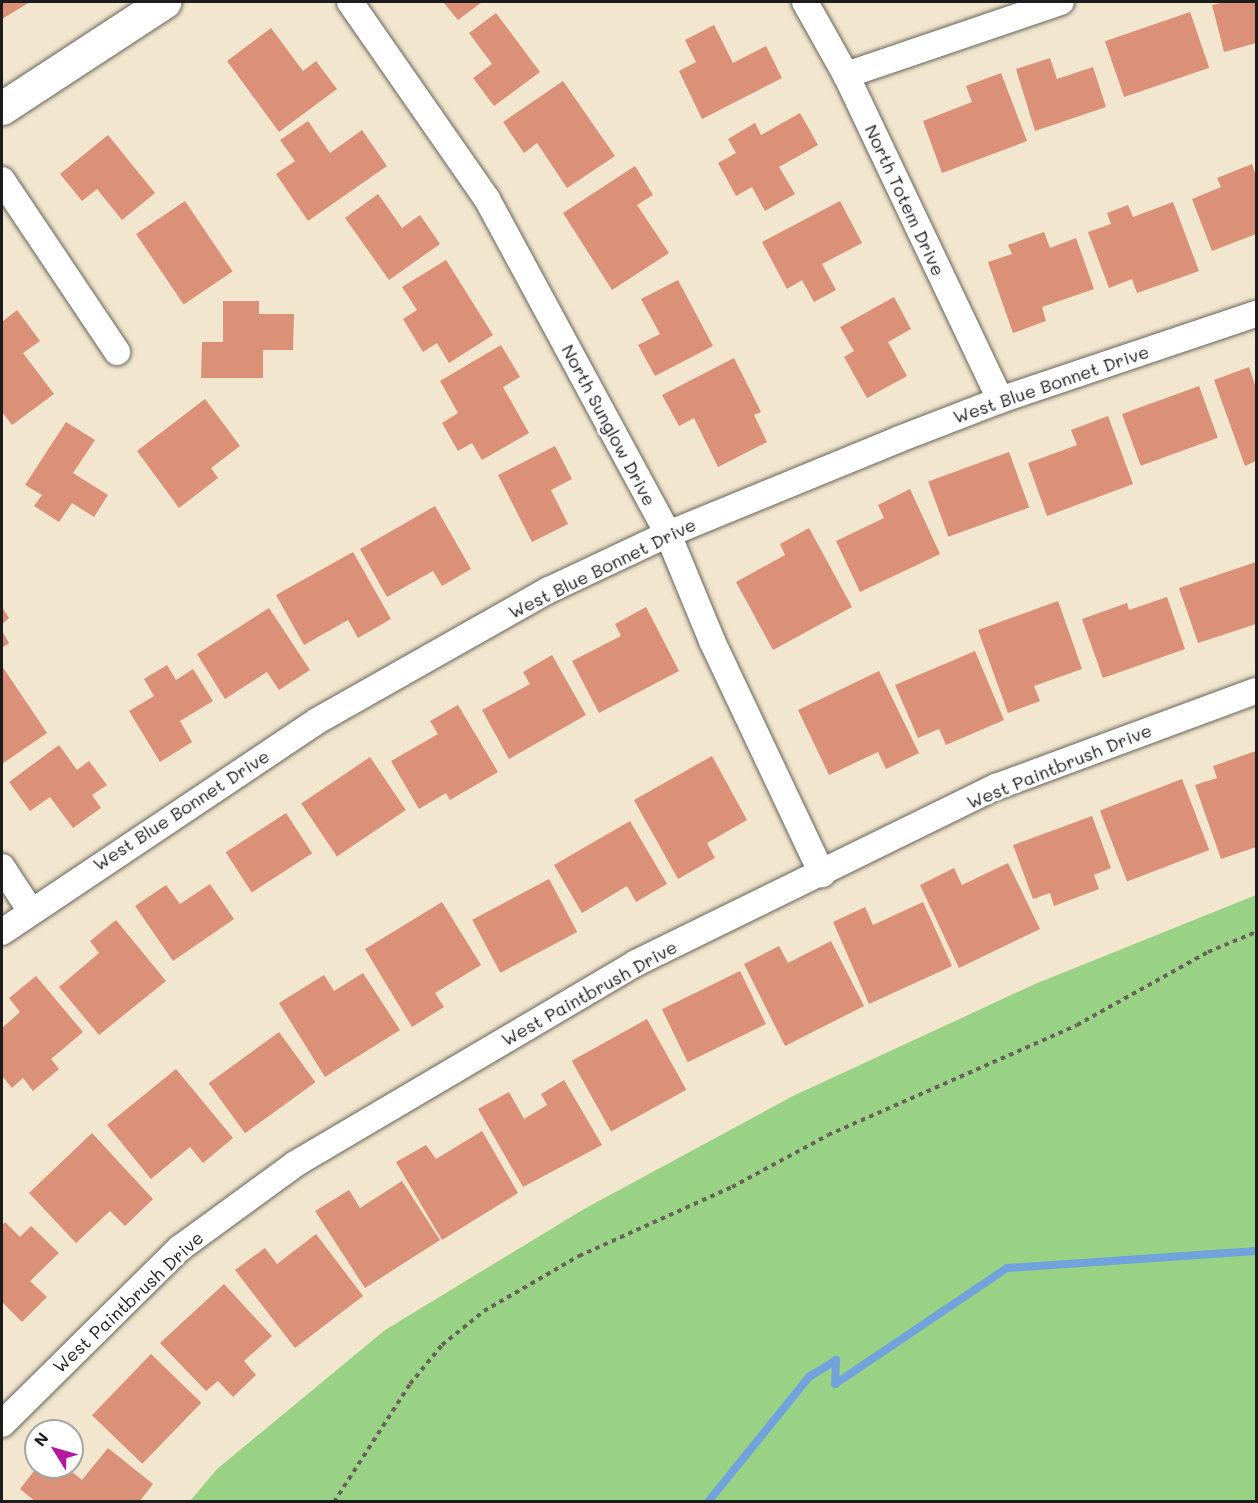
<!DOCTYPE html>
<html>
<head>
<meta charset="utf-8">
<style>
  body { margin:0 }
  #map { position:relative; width:1258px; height:1503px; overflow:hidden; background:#f2e6ce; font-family:Mali,sans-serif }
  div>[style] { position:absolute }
  .green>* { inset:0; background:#99d285 }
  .stream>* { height:8px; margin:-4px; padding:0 4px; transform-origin:4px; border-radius:4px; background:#71a2dc }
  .building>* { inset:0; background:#db9177; transform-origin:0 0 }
  .path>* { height:4px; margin-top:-2px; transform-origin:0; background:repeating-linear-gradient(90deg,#67635a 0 4.5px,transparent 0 9px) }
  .roads { filter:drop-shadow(0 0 2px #67635a) drop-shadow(0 0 2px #67635a) }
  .street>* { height:26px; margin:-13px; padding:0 13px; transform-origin:13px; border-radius:13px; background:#fff }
  .secondary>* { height:33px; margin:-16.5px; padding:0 16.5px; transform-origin:16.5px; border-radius:16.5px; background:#fff }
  span { translate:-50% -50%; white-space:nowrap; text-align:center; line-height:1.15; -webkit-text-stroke:6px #fff; paint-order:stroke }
  .street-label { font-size:18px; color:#1c1c1c }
  .frame { position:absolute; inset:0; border:3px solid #1c1c1c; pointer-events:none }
  .north { position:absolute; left:24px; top:1419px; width:60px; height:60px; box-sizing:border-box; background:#fff; border:2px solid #a4a4a4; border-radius:50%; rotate:307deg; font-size:16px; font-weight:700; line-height:24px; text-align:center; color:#1c1c1c }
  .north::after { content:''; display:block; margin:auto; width:21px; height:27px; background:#b5179e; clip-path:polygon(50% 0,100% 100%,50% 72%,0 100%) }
</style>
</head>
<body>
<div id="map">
  <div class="green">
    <div style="clip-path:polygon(1256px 895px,1256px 1501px,190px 1501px,217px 1469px,385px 1330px,584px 1209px,793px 1096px,1035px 984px)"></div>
  </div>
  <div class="stream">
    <div style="left:708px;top:1502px;width:161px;rotate:-51.1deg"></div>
    <div style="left:809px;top:1377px;width:32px;rotate:-32deg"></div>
    <div style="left:836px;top:1360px;width:24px;rotate:92deg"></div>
    <div style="left:835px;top:1384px;width:207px;rotate:-34deg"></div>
    <div style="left:1007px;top:1268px;width:250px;rotate:-3.9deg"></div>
  </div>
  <div class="building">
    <div style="clip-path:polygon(2px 2px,30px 2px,2px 19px)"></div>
    <div style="clip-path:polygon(443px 2px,482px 2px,458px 20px)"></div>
    <div style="clip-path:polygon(1225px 2px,1256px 2px,1256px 43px,1224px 52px,1212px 5px)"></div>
    <div style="left:1190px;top:12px;width:59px;height:90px;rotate:71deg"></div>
    <div style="clip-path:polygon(496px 13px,540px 72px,494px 106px,473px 78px,492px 64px,469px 33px)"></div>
    <div style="clip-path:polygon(714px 25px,733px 63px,766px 46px,782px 78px,702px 119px,679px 71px,696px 62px,685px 40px)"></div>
    <div style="clip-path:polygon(271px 28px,303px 71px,316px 61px,337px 89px,279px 132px,227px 61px)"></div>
    <div style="clip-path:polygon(1050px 58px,1057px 79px,1093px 67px,1106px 107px,1035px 131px,1016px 69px)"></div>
    <div style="clip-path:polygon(1001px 73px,1027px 141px,942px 173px,923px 121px,972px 102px,966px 86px)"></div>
    <div style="clip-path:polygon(563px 81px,615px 156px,567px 188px,537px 143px,524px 153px,503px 122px)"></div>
    <div style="clip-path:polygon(800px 113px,818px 145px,779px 167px,795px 194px,765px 211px,752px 187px,736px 196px,718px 163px,736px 153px,728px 139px,755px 123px,761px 135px)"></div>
    <div style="clip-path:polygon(308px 121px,330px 153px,362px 130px,387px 166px,308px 221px,276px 174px,295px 161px,280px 140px)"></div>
    <div style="clip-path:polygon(108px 135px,155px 193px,122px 220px,97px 189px,82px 201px,60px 174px)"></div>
    <div style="clip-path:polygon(1252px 164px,1256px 176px,1256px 234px,1212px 251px,1192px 199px,1221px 187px,1217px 178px)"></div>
    <div style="clip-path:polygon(635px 166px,653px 195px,637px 205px,669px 253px,612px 290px,563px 213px)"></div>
    <div style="clip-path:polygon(378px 194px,402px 228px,420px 215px,440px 244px,389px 280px,345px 218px)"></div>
    <div style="left:185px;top:201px;width:85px;height:59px;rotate:56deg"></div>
    <div style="clip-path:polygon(840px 201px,862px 243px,822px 264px,836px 290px,814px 302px,802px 280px,787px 289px,762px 242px)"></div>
    <div style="clip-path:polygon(1173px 202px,1199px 271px,1137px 293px,1132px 279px,1109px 288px,1088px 232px,1111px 224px,1107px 213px,1128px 205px,1133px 217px)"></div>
    <div style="clip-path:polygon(1044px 232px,1050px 248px,1076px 238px,1094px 289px,1042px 307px,1046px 321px,1013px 333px,988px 262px,1012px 254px,1008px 245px)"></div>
    <div style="clip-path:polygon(446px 260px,493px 335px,449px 363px,437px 343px,423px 352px,403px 319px,417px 310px,402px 287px)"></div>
    <div style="clip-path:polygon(678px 280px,713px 346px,655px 376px,638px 345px,660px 334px,641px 299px)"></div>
    <div style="clip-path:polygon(894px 297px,911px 329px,888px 342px,907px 376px,867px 398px,844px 357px,854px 351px,840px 327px)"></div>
    <div style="clip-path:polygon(223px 301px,259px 301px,259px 314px,294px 314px,293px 350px,263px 350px,263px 378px,201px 378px,202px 342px,223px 342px)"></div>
    <div style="clip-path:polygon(17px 310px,40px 341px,23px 353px,54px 394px,12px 425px,2px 412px,2px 322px)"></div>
    <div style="clip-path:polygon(501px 345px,520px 377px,503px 387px,529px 433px,482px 460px,472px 443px,458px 451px,442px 423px,458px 413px,440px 381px)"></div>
    <div style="clip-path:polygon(734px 358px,761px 412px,754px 415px,767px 442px,718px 467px,694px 418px,679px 426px,662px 395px)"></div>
    <div style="clip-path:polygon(1249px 367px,1256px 388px,1256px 461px,1245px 466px,1214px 380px)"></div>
    <div style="left:1199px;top:386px;width:55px;height:82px;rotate:70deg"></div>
    <div style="clip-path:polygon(205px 399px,240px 446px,211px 468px,218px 478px,179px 508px,137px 451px)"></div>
    <div style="clip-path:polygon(1108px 416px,1133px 484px,1047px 516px,1028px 463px,1077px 445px,1071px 430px)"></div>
    <div style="clip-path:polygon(66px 422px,95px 440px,73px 473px,108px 495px,94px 517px,72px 503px,59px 522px,34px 506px,42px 495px,25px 485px)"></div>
    <div style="clip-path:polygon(555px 446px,572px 479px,551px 490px,568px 524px,532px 542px,498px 475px)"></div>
    <div style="left:1009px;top:452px;width:59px;height:86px;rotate:70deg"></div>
    <div style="clip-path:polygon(910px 489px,940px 554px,860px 592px,836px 541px,884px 518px,878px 505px)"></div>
    <div style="clip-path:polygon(435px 506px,471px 569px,442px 586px,433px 571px,387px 597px,360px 549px)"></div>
    <div style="clip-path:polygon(809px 528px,852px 607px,773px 650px,736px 582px,785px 555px,780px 544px)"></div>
    <div style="clip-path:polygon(353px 552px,391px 619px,358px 638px,348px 620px,304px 645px,276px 595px)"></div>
    <div style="clip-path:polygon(1256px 562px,1256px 624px,1198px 643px,1179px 588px)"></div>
    <div style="clip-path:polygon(1167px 597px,1185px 649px,1103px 678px,1082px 619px,1127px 603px,1129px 610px)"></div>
    <div style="clip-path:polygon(1058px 601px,1082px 669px,1034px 686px,1040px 701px,1008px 713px,978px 630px)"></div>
    <div style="clip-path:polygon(2px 607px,9px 618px,2px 624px)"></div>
    <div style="clip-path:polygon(646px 607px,679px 671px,599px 713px,572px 661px,621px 636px,615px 624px)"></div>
    <div style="clip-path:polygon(269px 608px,310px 670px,279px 690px,267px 672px,225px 699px,197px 654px)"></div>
    <div style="clip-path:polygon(2px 631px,9px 643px,2px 648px)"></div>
    <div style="clip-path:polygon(975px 651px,1004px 720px,946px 745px,939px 729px,918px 738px,895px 685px)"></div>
    <div style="clip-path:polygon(552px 655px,586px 715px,509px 759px,482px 710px,530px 684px,523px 672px)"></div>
    <div style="clip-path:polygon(167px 665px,176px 680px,193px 669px,213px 701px,180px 721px,192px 742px,160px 762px,129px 711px,154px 696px,144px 679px)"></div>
    <div style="clip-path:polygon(2px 666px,47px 733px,2px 764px)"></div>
    <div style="clip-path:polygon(879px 671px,919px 753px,886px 769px,878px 752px,829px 775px,798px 710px)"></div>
    <div style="clip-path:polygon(458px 705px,498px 772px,450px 800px,446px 793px,419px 809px,391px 761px,438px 734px,430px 721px)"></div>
    <div style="clip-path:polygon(59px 745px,77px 770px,89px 761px,107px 785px,92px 795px,101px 808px,73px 828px,50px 797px,30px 811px,9px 782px)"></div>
    <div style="clip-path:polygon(1256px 751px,1256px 847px,1221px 859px,1195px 785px,1217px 778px,1213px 766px)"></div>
    <div style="clip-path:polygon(712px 756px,747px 820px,707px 843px,715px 858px,678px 879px,634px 800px)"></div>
    <div style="left:370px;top:757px;width:64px;height:83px;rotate:56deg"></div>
    <div style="left:1182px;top:779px;width:76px;height:88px;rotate:69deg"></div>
    <div style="left:286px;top:813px;width:48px;height:72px;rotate:57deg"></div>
    <div style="clip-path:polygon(1092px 816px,1111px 868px,1094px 875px,1099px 889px,1054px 906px,1050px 893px,1033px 899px,1013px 845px)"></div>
    <div style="clip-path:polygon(630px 821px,667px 884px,636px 902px,627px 886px,582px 913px,554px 865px)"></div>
    <div style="clip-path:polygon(1008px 863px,1040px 929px,959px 968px,920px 885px,954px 868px,962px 885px)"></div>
    <div style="left:549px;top:879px;width:60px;height:87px;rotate:62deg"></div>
    <div style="clip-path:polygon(210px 884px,234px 919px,173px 961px,135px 906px,166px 885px,180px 904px)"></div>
    <div style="clip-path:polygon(442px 902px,481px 965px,435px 993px,444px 1007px,412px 1027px,365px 949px)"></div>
    <div style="clip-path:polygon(923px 902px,952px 966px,869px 1004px,833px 922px,865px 907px,873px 925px)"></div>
    <div style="clip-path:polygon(116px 920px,166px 981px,99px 1035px,59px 987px,99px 953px,90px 941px)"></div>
    <div style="clip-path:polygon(831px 941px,864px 1006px,785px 1046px,744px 964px,779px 946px,788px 963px)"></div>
    <div style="left:740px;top:971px;width:59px;height:87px;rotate:64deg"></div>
    <div style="clip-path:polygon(363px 973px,400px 1030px,325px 1077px,279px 1003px,324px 975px,334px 991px)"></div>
    <div style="clip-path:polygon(36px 976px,83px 1032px,51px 1059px,59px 1069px,33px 1091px,23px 1078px,12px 1088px,2px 1076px,2px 1028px,20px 1012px,9px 998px)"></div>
    <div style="left:647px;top:1019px;width:81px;height:86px;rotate:61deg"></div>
    <div style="left:279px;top:1032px;width:62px;height:87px;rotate:54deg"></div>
    <div style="clip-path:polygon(176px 1069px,233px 1138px,203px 1163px,190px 1147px,151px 1179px,107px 1125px)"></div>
    <div style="clip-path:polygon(564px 1080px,602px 1145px,523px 1187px,478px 1109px,509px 1092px,524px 1119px,547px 1105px,541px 1094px)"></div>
    <div style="clip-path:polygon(482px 1131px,518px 1193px,442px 1240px,396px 1162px,426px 1145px,436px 1159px)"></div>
    <div style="clip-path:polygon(92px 1133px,153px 1199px,125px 1226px,110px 1211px,76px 1243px,29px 1193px)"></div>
    <div style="clip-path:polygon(402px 1181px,440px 1240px,365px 1288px,315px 1211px,349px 1190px,360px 1208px)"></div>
    <div style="clip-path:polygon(5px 1222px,20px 1237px,31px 1226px,59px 1253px,30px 1281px,47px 1297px,22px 1322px,2px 1302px,2px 1226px)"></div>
    <div style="clip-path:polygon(316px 1234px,363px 1296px,295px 1348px,235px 1270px,265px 1248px,277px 1264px)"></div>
    <div style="clip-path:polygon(224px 1284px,272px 1336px,244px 1361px,256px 1375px,233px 1397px,218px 1381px,206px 1391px,160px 1343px)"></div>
    <div style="left:151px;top:1354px;width:70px;height:85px;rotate:44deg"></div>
    <div style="clip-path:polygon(108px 1448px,153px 1484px,139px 1502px,36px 1502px,20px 1489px,37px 1467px,66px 1467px,82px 1480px)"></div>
  </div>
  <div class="path">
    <div style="left:334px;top:1502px;width:140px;rotate:-57.2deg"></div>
    <div style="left:410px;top:1384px;width:50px;rotate:-50.6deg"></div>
    <div style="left:442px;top:1345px;width:54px;rotate:-39deg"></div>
    <div style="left:484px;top:1311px;width:110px;rotate:-30.1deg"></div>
    <div style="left:579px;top:1256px;width:168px;rotate:-24.3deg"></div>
    <div style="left:732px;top:1187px;width:109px;rotate:-28.4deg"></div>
    <div style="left:828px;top:1135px;width:272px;rotate:-23.8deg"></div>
    <div style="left:1077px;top:1025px;width:150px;rotate:-29.1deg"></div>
    <div style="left:1208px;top:952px;width:52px;rotate:-22.6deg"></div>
  </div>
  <div class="roads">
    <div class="street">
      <div style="left:350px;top:2px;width:240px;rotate:55.2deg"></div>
      <div style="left:487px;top:199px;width:381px;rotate:61.6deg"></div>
      <div style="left:668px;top:534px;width:116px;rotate:67.6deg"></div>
      <div style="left:712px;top:641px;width:258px;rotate:64.7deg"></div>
      <div style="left:805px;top:2px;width:84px;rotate:60.7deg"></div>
      <div style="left:846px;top:75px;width:360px;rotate:64.6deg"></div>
      <div style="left:846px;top:75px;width:227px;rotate:-18.8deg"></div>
      <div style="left:2px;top:180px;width:207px;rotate:56.2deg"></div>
      <div style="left:2px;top:867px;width:51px;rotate:56.9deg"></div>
      <div style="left:2px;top:932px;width:379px;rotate:-33.8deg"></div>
      <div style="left:317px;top:721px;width:266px;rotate:-29.5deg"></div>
      <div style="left:549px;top:590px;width:132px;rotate:-25.2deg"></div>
      <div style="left:668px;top:534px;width:248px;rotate:-22.3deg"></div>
      <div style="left:897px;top:440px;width:110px;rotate:-21.2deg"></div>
      <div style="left:1000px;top:400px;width:270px;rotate:-18.6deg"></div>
      <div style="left:2px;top:1424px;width:250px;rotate:-44.7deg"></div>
      <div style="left:180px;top:1248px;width:142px;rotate:-36.1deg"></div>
      <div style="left:295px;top:1164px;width:396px;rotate:-30.5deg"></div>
      <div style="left:636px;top:963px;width:401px;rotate:-26.1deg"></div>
      <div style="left:996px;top:787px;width:277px;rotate:-20.3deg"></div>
    </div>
    <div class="secondary">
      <div style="left:2px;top:108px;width:194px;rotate:-33.2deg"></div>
    </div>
  </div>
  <div class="street-label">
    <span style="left:905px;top:200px;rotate:65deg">North Totem Drive</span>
    <span style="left:1051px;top:384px;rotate:-19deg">West Blue Bonnet Drive</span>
    <span style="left:609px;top:425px;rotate:62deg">North Sunglow Drive</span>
    <span style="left:602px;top:568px;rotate:-26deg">West Blue Bonnet Drive</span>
    <span style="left:1059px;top:766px;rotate:-22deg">West Paintbrush Drive</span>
    <span style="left:181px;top:810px;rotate:-33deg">West Blue Bonnet Drive</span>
    <span style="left:589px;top:993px;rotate:-29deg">West Paintbrush Drive</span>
    <span style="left:128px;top:1302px;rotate:-43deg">West Paintbrush Drive</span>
  </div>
  <div class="frame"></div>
  <div class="north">N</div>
</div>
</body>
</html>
